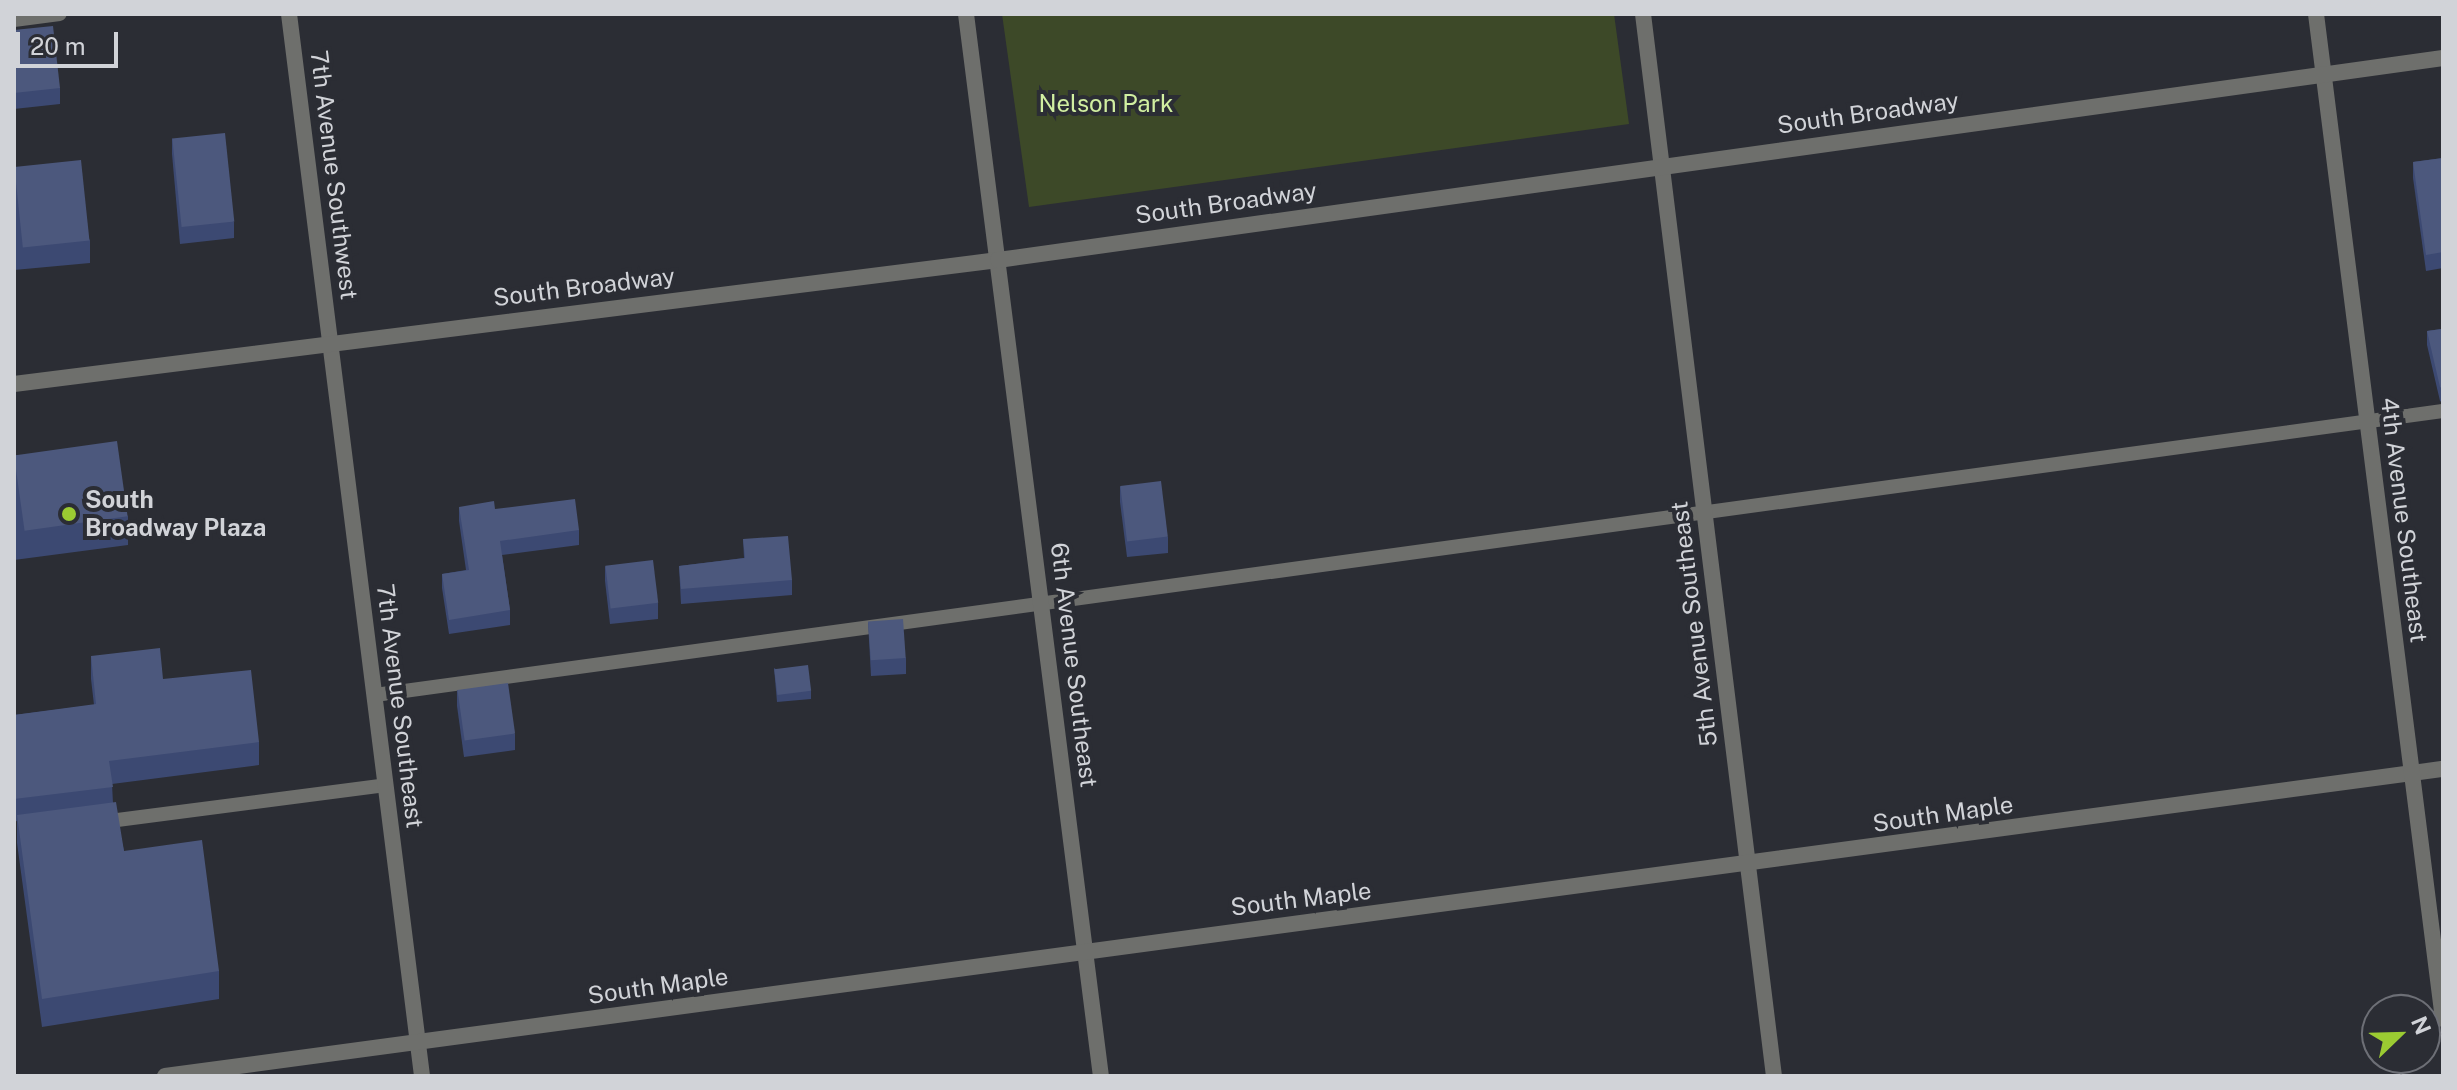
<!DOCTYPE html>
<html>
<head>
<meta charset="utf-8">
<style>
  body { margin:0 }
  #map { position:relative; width:2457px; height:1090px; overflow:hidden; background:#2b2d34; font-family:"Public Sans",sans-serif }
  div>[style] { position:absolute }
  .green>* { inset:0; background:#3d4928 }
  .service>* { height:14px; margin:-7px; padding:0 7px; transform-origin:7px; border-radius:7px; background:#6e6f6c }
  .minor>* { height:16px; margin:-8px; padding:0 8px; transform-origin:8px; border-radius:8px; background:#6e6f6c }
  .tertiary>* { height:16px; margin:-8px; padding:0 8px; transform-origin:8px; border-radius:8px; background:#6e6f6c }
  .wall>* { inset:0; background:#3c4972 }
  .building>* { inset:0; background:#4c587d; transform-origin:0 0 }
  .dots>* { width:22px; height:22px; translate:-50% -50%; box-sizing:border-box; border:4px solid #2b2d34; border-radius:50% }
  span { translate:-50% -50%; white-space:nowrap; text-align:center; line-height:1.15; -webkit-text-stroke:8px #2b2d34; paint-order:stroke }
  .park-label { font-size:24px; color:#d1efa1 }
  .street-label { font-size:24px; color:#d1d3d8 }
  .poi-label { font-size:24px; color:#d1d3d8; font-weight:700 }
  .left { translate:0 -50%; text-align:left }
  .frame { position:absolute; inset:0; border:16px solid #d1d3d8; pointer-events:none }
  .north { position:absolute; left:2361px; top:994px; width:80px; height:80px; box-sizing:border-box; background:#2b2d34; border:2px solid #6d6f76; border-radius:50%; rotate:67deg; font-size:22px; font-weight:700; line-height:32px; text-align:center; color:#d1d3d8 }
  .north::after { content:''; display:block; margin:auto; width:28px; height:36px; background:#9bcb32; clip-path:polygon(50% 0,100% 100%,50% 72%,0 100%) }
  .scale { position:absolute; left:16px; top:32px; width:102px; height:36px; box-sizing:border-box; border:4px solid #d1d3d8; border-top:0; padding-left:10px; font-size:24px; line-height:28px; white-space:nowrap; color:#d1d3d8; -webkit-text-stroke:6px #2b2d34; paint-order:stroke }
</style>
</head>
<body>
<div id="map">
  <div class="green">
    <div style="clip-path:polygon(1002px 14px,1614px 14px,1629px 124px,1029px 207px)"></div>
  </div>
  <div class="service">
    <div style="left:14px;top:20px;width:46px;rotate:-7.4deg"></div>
    <div style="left:375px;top:695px;width:2087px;rotate:-7.82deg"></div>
    <div style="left:102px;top:822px;width:286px;rotate:-7.4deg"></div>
  </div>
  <div class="minor">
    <div style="left:289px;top:14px;width:1070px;rotate:82.86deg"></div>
    <div style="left:966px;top:14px;width:1071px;rotate:82.76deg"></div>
    <div style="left:1643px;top:14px;width:1070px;rotate:82.97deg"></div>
    <div style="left:165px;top:1076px;width:2299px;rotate:-7.68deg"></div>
  </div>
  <div class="tertiary">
    <div style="left:2316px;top:14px;width:1013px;rotate:82.8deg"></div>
    <div style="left:14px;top:384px;width:992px;rotate:-7.18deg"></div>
    <div style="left:998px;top:260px;width:1459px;rotate:-7.96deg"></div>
  </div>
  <div class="wall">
    <div style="clip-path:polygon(14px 30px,60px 88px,60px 104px,14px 109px)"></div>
    <div style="clip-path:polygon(172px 138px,234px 222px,234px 238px,180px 244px,172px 154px)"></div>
    <div style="clip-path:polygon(2443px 158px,2443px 268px,2426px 271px,2413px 178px,2413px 162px)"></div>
    <div style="clip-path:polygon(14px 167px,90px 240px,90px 263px,14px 270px)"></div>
    <div style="clip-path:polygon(2441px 315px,2443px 315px,2443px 403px,2440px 401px,2427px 345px,2427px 331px,2441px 329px)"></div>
    <div style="clip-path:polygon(14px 454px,128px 516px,128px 545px,14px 560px)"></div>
    <div style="clip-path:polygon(1120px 486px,1168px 537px,1168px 553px,1127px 557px,1120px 502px)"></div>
    <div style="clip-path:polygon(459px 507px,579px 530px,579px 545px,502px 555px,510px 610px,510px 625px,449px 634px,442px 588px,442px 574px,466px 570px,459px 521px)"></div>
    <div style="clip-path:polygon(743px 539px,792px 580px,792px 595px,681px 604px,679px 566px,744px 558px)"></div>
    <div style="clip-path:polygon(605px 566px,658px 603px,658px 619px,610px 624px,605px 581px)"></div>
    <div style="clip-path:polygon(868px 622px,906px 658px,906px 674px,871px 676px)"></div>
    <div style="clip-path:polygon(91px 656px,163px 679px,259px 742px,259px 765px,112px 784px,113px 803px,124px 851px,219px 971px,219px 999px,42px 1027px,17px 843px,17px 821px,14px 822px,14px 715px,94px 705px,91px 679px)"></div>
    <div style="clip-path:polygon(774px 668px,811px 691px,811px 699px,777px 702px)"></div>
    <div style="clip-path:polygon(457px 690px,515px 734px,515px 750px,464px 757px,457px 706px)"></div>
  </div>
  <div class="building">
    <div style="clip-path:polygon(53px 26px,60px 88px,14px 93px,14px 30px)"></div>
    <div style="left:225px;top:133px;width:89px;height:53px;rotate:84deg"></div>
    <div style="clip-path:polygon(2443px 158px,2443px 252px,2426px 255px,2413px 162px)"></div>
    <div style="left:81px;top:160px;width:81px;height:67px;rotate:84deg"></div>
    <div style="clip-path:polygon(2441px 315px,2443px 315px,2443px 389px,2440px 387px,2427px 331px,2442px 329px)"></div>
    <div style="left:117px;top:441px;width:76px;height:104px;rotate:82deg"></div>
    <div style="left:1161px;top:481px;width:56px;height:41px;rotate:83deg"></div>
    <div style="clip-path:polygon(575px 499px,579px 530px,500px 541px,510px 610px,449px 620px,442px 574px,469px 570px,459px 507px,494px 501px,495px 509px)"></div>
    <div style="clip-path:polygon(788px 536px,792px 580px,681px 589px,679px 566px,745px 558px,743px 539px)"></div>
    <div style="left:653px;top:560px;width:43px;height:48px;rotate:83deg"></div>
    <div style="left:903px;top:619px;width:39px;height:35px;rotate:86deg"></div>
    <div style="clip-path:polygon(160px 648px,163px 679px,251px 670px,259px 742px,109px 761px,113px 787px,14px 799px,14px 715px,96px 704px,91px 656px)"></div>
    <div style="left:808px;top:665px;width:26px;height:34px;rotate:83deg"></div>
    <div style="left:508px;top:683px;width:51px;height:51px;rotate:82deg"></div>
    <div style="clip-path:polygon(116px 802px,124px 851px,202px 840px,219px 971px,42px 999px,17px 815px)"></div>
  </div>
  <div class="dots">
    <div style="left:69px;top:514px;background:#9bcb32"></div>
  </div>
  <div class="park-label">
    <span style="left:1106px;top:104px">Nelson Park</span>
  </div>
  <div class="street-label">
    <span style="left:1868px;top:113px;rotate:-8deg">South Broadway</span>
    <span style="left:334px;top:175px;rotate:83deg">7th Avenue Southwest</span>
    <span style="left:1226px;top:203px;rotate:-8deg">South Broadway</span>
    <span style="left:584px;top:287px;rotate:-7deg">South Broadway</span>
    <span style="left:2404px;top:520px;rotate:83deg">4th Avenue Southeast</span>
    <span style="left:1694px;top:624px;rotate:-97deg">5th Avenue Southeast</span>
    <span style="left:1074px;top:665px;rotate:83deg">6th Avenue Southeast</span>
    <span style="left:400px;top:706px;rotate:83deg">7th Avenue Southeast</span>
    <span style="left:1943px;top:814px;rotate:-8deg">South Maple</span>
    <span style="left:1301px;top:899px;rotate:-7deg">South Maple</span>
    <span style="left:658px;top:986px;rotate:-8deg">South Maple</span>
  </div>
  <div class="poi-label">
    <span class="left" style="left:85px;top:514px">South<br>Broadway Plaza</span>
  </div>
  <div class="frame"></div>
  <div class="north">N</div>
  <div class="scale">20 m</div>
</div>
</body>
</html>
